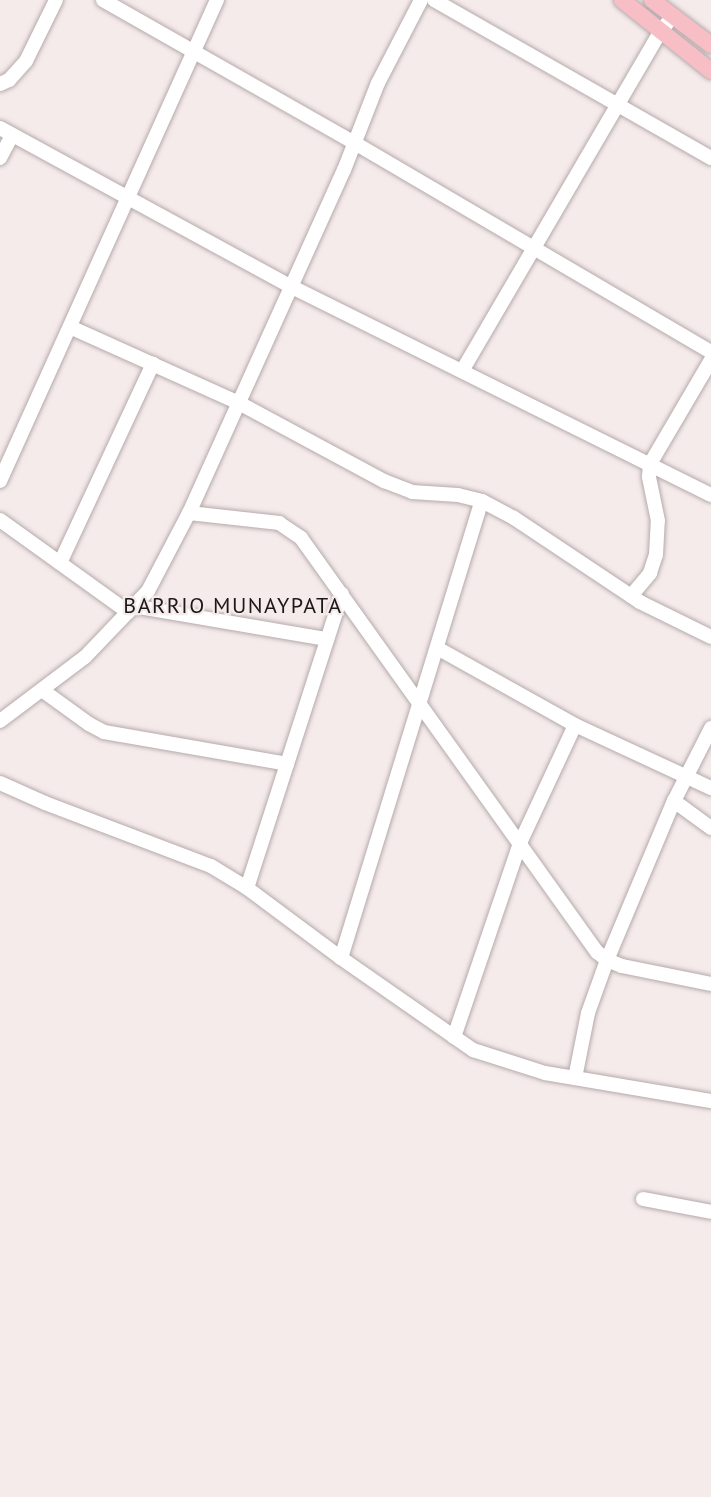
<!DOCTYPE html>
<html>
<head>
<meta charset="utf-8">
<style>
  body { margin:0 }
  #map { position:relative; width:711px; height:1497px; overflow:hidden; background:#f6ebeb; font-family:"PT Sans",sans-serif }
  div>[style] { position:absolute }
  .roads { filter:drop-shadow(0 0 2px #b5aaab) drop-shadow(0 0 2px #b5aaab) }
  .minor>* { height:14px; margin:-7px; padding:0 7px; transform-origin:7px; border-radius:7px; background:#fff }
  .major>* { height:16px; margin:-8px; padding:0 8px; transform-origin:8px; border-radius:8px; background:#f8bec5 }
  span { translate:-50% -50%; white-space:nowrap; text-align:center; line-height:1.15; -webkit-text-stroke:4.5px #f6ebeb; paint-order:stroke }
  .neighbourhood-label { font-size:22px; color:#1c1818; letter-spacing:1.5px }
</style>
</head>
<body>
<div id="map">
  <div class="roads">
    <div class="minor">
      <div style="left:103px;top:0;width:288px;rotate:29.6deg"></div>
      <div style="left:353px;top:142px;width:415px;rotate:30.4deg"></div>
      <div style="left:434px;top:0;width:319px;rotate:29.7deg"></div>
      <div style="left:0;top:84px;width:10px;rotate:-24deg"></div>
      <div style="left:9px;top:80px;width:25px;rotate:-48deg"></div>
      <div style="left:26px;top:61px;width:68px;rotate:-63.8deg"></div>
      <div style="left:0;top:128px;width:332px;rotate:28.6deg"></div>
      <div style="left:292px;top:287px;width:468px;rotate:26.4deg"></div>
      <div style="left:0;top:158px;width:26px;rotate:-62deg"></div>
      <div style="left:70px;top:327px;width:185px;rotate:24.2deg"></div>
      <div style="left:239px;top:403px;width:165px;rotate:28.3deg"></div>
      <div style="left:384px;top:481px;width:30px;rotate:21deg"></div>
      <div style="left:412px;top:492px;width:46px;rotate:3.7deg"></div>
      <div style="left:458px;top:495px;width:25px;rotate:14deg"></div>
      <div style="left:482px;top:501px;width:36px;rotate:28deg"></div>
      <div style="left:514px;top:518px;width:151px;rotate:33.7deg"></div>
      <div style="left:640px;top:602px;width:79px;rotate:26.2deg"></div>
      <div style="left:462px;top:371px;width:393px;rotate:-59.7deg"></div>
      <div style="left:660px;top:32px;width:21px;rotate:-51deg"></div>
      <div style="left:0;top:481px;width:528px;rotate:-65.72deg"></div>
      <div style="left:189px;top:513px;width:91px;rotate:6.3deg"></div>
      <div style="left:279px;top:523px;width:27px;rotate:34deg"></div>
      <div style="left:301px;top:538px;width:509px;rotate:54.44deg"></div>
      <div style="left:597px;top:952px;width:13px;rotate:39deg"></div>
      <div style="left:607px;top:960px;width:16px;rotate:22deg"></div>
      <div style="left:622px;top:966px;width:91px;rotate:11.4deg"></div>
      <div style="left:0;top:520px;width:158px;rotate:35.7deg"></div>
      <div style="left:60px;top:563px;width:220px;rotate:-65deg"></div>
      <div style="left:631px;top:596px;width:30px;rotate:-50deg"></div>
      <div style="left:650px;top:573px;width:19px;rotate:-72deg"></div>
      <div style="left:656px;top:555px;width:34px;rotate:-87deg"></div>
      <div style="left:658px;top:521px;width:45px;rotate:-101.6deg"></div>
      <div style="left:649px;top:477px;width:13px;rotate:-86deg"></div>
      <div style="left:650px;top:464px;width:121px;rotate:-59.6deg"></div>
      <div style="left:133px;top:606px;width:197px;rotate:9.7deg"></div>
      <div style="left:439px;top:649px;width:156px;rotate:29.2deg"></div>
      <div style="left:575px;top:725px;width:150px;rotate:24.9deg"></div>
      <div style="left:42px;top:690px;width:58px;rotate:35.9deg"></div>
      <div style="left:89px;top:724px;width:17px;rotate:28deg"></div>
      <div style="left:104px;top:732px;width:186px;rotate:9.9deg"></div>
      <div style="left:0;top:721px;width:106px;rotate:-37deg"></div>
      <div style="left:85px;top:657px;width:91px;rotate:-46.3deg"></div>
      <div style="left:148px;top:591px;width:88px;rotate:-62.3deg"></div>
      <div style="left:189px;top:513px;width:376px;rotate:-65.7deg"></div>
      <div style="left:344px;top:170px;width:93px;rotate:-68.7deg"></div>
      <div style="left:378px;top:83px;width:93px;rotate:-62.6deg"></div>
      <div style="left:0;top:783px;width:49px;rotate:24deg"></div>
      <div style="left:45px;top:803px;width:178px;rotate:20.8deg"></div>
      <div style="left:211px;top:866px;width:42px;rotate:31.4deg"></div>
      <div style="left:247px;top:888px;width:117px;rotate:36.7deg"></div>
      <div style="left:341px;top:958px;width:161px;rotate:34.9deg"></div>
      <div style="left:473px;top:1050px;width:76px;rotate:17.7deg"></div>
      <div style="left:545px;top:1073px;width:168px;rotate:9.6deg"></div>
      <div style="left:674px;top:801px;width:46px;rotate:36.1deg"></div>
      <div style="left:247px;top:888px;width:309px;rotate:-72.1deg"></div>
      <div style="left:341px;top:958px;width:478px;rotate:-72.9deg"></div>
      <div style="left:454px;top:1037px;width:205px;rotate:-71.2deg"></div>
      <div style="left:520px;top:843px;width:130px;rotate:-65deg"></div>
      <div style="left:575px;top:1078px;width:66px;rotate:-78.7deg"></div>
      <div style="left:588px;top:1013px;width:56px;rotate:-70.3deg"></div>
      <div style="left:607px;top:960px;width:173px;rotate:-67.2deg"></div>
      <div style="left:674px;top:801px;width:82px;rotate:-63.1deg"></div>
      <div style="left:643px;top:1199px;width:69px;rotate:10.8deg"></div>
    </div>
    <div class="major">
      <div style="left:622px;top:0;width:114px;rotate:38.6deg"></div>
      <div style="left:652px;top:0;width:74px;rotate:37.3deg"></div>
    </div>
  </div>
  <div class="neighbourhood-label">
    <span style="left:233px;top:606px">BARRIO MUNAYPATA</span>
  </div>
</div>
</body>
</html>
